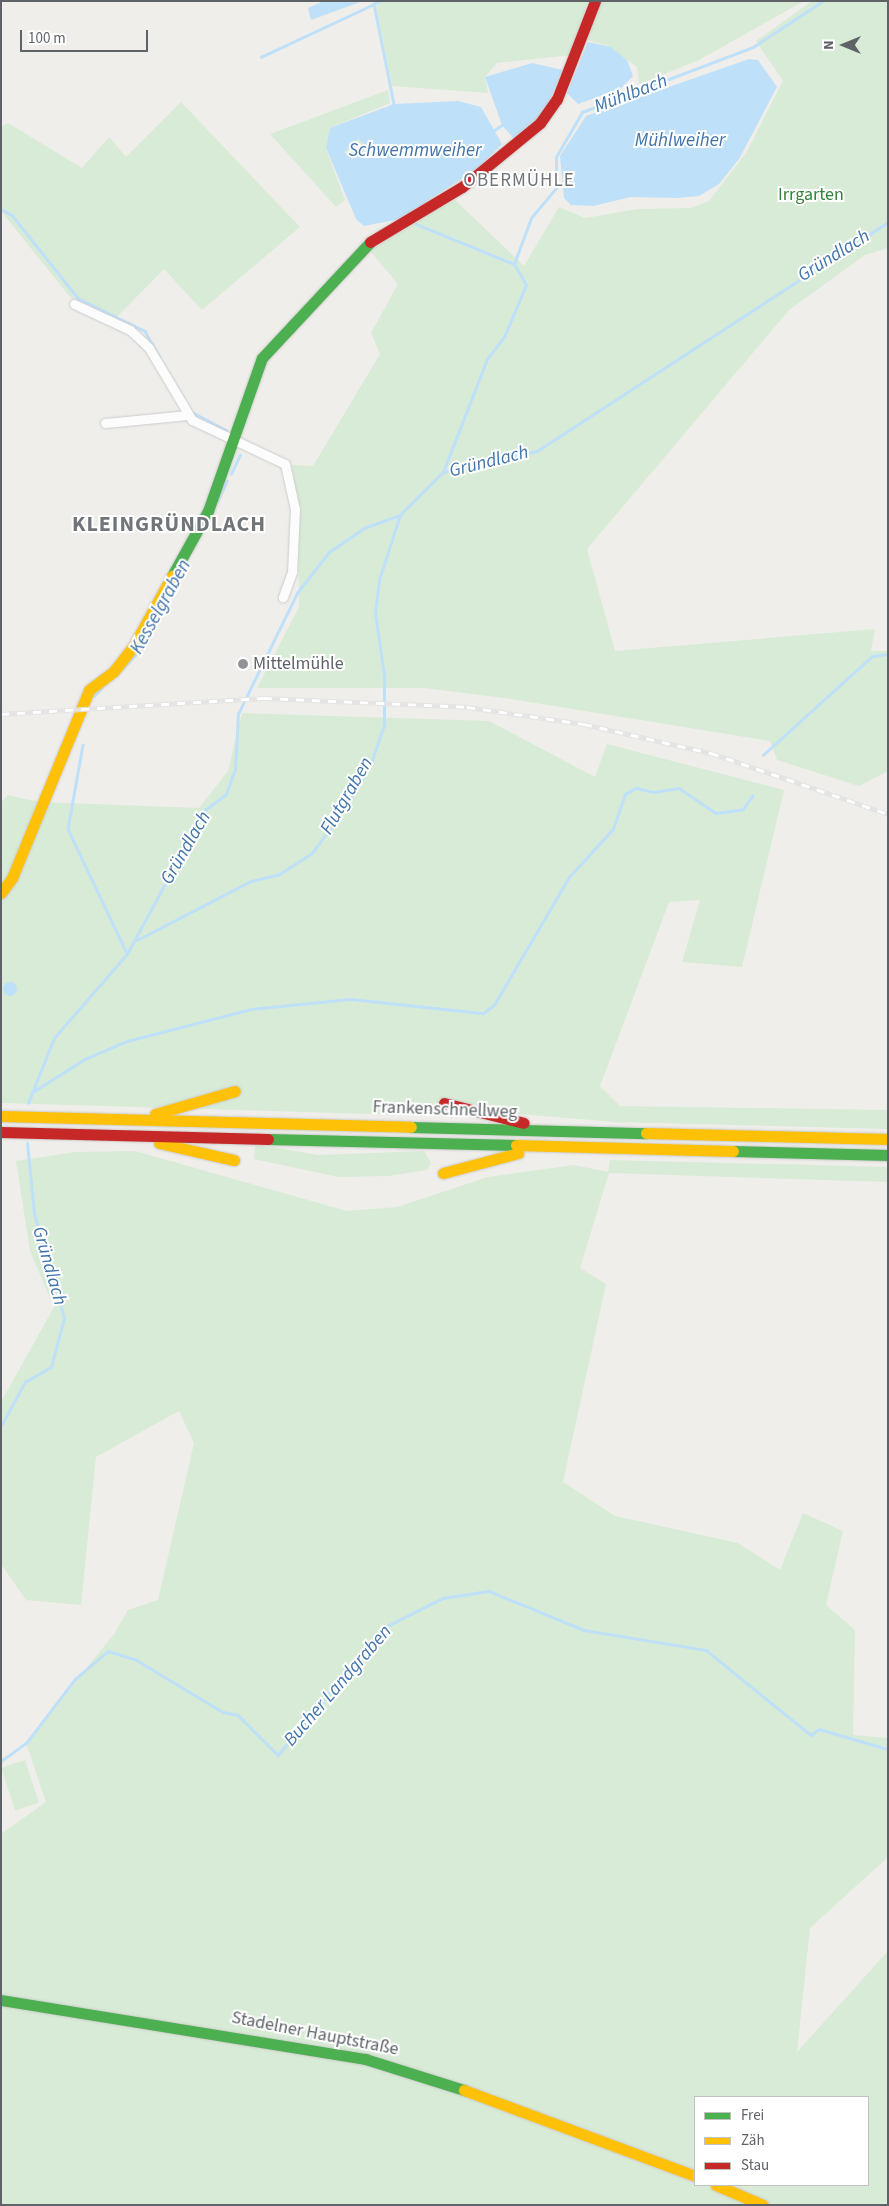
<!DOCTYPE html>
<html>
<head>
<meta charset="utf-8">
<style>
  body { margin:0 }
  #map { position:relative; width:889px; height:2206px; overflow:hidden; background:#efeeea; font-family:"Source Sans 3",sans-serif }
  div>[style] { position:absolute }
  .green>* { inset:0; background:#d8ebd6; transform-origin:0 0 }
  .water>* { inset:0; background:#bfe0f9 }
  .round { border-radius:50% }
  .stream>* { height:2.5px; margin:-1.25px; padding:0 1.25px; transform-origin:1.25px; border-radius:1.25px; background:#bfe0f9 }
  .roads { filter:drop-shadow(0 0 1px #cbcccc) drop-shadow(0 0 1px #cbcccc) }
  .street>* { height:9px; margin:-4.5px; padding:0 4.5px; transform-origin:4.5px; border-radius:4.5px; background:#fdfcfc }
  .fast>* { height:11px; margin:-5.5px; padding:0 5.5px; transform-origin:5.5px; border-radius:5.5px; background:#4caf50 }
  .slow>* { height:11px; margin:-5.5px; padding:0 5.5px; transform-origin:5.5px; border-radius:5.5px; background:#ffc107 }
  .jam>* { height:11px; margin:-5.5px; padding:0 5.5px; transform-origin:5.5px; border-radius:5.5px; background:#c62828 }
  .rail>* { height:4.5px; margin-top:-2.25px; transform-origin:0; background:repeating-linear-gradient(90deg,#fff 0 8px,#e4e4e4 0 16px); box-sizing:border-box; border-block:1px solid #e4e4e4 }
  .dots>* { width:14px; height:14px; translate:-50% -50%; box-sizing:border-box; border:2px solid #fff; border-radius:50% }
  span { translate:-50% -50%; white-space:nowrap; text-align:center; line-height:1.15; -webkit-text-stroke:4px #fff; paint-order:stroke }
  .park-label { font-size:18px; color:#348238 }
  .poi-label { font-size:18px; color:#5f6368 }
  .left { translate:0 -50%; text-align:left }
  .street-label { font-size:18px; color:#5f6368 }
  .water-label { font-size:19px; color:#4174aa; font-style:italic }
  .neighbourhood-label { font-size:19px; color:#70757a; letter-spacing:1px }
  .district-label { font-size:22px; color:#70757a; font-weight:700; letter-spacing:1px }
  .frame { position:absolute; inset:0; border:2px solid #5f6368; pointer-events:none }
  .legend { position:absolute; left:694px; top:2096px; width:175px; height:90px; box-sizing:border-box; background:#fff; border:1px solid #bfc1c3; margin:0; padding:6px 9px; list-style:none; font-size:15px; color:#5f6368 }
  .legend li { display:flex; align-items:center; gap:10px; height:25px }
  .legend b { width:25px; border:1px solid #bfc1c3 }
  .north { position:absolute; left:819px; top:20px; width:50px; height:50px; -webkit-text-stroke:4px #fff; paint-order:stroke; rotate:270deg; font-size:14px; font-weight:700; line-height:20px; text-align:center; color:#5f6368 }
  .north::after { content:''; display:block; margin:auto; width:18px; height:22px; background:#5f6368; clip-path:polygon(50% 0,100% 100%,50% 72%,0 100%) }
  .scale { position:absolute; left:20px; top:30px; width:128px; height:22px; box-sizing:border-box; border:2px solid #5f6368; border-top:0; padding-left:6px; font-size:15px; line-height:18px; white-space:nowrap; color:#5f6368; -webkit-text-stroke:4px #fff; paint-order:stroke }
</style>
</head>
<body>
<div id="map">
  <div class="green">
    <div style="clip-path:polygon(384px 1px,588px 1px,572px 55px,497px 63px,485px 77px,488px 93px,392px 86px,376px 6px)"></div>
    <div style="clip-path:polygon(601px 1px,804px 1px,699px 60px,639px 84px,637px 67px,608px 46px,584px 39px)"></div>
    <div style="clip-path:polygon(812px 1px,888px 1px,888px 248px,865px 255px,789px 310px,587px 549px,615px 651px,875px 629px,871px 651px,888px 651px,888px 771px,859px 786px,777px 760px,770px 741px,511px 699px,424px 688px,257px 688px,299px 607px,298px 507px,292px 465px,313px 466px,380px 354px,371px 333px,398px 284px,366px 246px,455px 200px,524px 266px,559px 207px,585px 218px,638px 209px,691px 208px,709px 201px,746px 153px,783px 81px,756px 41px)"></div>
    <div style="clip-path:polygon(388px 90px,390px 103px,330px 128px,326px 149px,345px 200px,336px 207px,270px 134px)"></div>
    <div style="clip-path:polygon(181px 102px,300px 227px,202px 310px,164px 269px,116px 318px,70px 297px,1px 211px,1px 127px,8px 123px,82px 168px,109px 137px,126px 157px)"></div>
    <div style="clip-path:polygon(358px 139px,367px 147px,352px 156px,344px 152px)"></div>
    <div style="clip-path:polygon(242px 713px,489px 721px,595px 777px,607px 744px,784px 790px,742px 967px,682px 962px,700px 900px,669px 902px,600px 1086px,620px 1106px,888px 1110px,888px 1129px,615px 1122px,507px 1113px,475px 1117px,1px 1103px,1px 803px,8px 795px,39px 802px,199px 808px,228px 771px)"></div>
    <div style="clip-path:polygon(255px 1144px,318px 1155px,424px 1151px,431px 1163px,427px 1170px,388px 1176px,338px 1177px,254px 1159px)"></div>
    <div style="clip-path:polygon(evenodd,135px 1151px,347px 1211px,397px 1207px,488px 1177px,574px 1165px,608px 1172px,610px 1160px,888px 1167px,888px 1182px,609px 1173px,580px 1268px,606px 1284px,563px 1482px,615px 1516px,738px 1543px,780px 1570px,803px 1513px,843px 1531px,826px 1605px,855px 1630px,853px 1735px,888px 1738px,888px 1857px,810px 1928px,797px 2052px,888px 1951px,888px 2205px,1px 2205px,1px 1834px,46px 1802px,26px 1743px,114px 1634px,128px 1610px,158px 1600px,194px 1443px,179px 1411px,96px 1457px,81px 1605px,26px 1600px,1px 1564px,1px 1402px,54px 1307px,30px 1251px,16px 1161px,75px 1152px,135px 1151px,695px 2097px,868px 2097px,868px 2185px,695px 2185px,695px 2097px)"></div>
    <div style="left:25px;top:1760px;width:45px;height:25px;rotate:72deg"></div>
  </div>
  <div class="water">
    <div style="clip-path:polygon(324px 1px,363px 1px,311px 20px,308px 8px)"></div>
    <div style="clip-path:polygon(588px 42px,611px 47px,627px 60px,633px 76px,620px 89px,578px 104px,567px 93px)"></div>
    <div style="clip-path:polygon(749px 59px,758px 60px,777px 87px,739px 159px,719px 184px,699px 196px,677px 198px,631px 197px,593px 206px,571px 205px,564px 198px,560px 156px,586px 116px)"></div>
    <div style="clip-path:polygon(532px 63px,563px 70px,544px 113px,515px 140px,502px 125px,485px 77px)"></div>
    <div style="clip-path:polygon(evenodd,458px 101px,481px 107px,502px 144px,478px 168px,400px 219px,364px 226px,356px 219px,326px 148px,330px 128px,394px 104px,458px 101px,358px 139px,367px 147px,352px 156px,344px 152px,358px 139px)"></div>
    <div class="round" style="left:3px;top:982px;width:14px;height:14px"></div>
  </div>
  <div class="stream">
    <div style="left:382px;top:1px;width:9px;rotate:159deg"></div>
    <div style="left:374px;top:4px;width:102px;rotate:78.7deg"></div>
    <div style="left:261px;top:57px;width:125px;rotate:-25.1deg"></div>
    <div style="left:493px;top:131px;width:11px;rotate:-34deg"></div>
    <div style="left:1px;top:209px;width:13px;rotate:29deg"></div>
    <div style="left:12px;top:215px;width:106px;rotate:51.5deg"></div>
    <div style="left:78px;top:298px;width:75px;rotate:26.2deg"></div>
    <div style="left:145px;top:331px;width:31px;rotate:61deg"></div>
    <div style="left:416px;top:224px;width:106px;rotate:22.2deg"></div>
    <div style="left:190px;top:411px;width:41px;rotate:27.8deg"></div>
    <div style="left:443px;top:472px;width:121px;rotate:-68.7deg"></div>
    <div style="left:487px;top:359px;width:28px;rotate:-52deg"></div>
    <div style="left:504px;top:337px;width:56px;rotate:-67.1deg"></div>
    <div style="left:526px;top:285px;width:24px;rotate:-120deg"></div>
    <div style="left:514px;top:264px;width:49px;rotate:-69.7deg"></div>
    <div style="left:531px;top:218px;width:39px;rotate:-50deg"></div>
    <div style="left:556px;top:188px;width:31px;rotate:-90deg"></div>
    <div style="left:556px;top:157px;width:52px;rotate:-60deg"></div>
    <div style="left:582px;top:112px;width:183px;rotate:-20.8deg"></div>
    <div style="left:753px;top:47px;width:84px;rotate:-33.3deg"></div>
    <div style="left:231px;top:474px;width:21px;rotate:-65deg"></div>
    <div style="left:217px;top:502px;width:23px;rotate:-65deg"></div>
    <div style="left:121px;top:670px;width:33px;rotate:-47deg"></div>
    <div style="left:143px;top:646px;width:94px;rotate:-62.9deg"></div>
    <div style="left:94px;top:696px;width:12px;rotate:-48deg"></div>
    <div style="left:83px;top:745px;width:85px;rotate:100.1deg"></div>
    <div style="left:68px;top:829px;width:137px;rotate:64.6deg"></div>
    <div style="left:763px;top:755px;width:147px;rotate:-42.2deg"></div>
    <div style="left:872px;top:656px;width:16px;rotate:-7deg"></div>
    <div style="left:137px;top:940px;width:128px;rotate:-27.4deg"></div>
    <div style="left:251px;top:881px;width:28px;rotate:-13deg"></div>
    <div style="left:278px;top:875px;width:40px;rotate:-32.9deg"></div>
    <div style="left:312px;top:853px;width:58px;rotate:-54.1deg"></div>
    <div style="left:346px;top:806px;width:50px;rotate:-59.8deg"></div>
    <div style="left:371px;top:763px;width:39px;rotate:-71deg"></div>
    <div style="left:384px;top:726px;width:50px;rotate:-90deg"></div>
    <div style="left:384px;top:676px;width:64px;rotate:-98.1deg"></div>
    <div style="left:375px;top:613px;width:33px;rotate:-83deg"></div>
    <div style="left:379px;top:580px;width:68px;rotate:-72.1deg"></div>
    <div style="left:31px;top:1093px;width:64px;rotate:-32.2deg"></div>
    <div style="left:85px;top:1059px;width:46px;rotate:-23.2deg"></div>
    <div style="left:127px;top:1041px;width:129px;rotate:-14.4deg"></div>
    <div style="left:252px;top:1009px;width:100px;rotate:-5.8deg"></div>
    <div style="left:351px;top:999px;width:133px;rotate:6.1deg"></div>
    <div style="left:483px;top:1013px;width:14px;rotate:-36deg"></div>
    <div style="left:494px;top:1005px;width:148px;rotate:-59.6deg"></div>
    <div style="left:569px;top:877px;width:65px;rotate:-47.5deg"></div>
    <div style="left:613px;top:829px;width:37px;rotate:-71deg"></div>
    <div style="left:625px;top:794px;width:13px;rotate:-29deg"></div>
    <div style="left:636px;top:788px;width:18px;rotate:13deg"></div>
    <div style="left:654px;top:792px;width:25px;rotate:-9deg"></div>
    <div style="left:679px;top:788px;width:45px;rotate:34deg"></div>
    <div style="left:716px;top:813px;width:27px;rotate:-8deg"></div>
    <div style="left:743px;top:809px;width:16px;rotate:-55deg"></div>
    <div style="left:28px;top:1103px;width:70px;rotate:-68.2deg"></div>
    <div style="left:54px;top:1038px;width:111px;rotate:-49deg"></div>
    <div style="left:127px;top:954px;width:164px;rotate:-61.6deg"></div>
    <div style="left:205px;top:810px;width:26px;rotate:-37deg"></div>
    <div style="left:226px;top:794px;width:27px;rotate:-70deg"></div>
    <div style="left:235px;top:769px;width:55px;rotate:-86.9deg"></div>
    <div style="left:238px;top:714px;width:135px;rotate:-64deg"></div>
    <div style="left:297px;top:593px;width:52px;rotate:-52deg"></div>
    <div style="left:329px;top:552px;width:42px;rotate:-34.4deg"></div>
    <div style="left:364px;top:528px;width:38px;rotate:-20deg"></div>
    <div style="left:400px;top:515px;width:61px;rotate:-45deg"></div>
    <div style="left:443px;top:472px;width:96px;rotate:-12.6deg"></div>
    <div style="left:537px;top:451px;width:419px;rotate:-33.1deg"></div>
    <div style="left:1px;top:1426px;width:50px;rotate:-61.4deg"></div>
    <div style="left:25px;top:1382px;width:30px;rotate:-30deg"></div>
    <div style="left:51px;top:1367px;width:51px;rotate:-75.1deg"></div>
    <div style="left:64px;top:1318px;width:108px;rotate:-106.1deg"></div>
    <div style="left:34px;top:1214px;width:71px;rotate:-95.6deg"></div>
    <div style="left:1px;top:1761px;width:32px;rotate:-36deg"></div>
    <div style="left:27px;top:1742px;width:79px;rotate:-52.7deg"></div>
    <div style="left:75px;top:1679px;width:43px;rotate:-40.3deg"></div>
    <div style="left:108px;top:1651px;width:28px;rotate:17deg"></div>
    <div style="left:135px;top:1659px;width:103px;rotate:31.1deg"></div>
    <div style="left:223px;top:1712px;width:15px;rotate:11deg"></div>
    <div style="left:238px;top:1715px;width:57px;rotate:45deg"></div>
    <div style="left:278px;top:1755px;width:167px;rotate:-50.1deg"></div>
    <div style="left:385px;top:1627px;width:65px;rotate:-26.6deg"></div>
    <div style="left:443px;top:1598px;width:47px;rotate:-8.7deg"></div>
    <div style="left:489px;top:1591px;width:103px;rotate:22.3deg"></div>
    <div style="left:584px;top:1630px;width:124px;rotate:9.3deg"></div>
    <div style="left:706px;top:1650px;width:135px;rotate:39deg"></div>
    <div style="left:811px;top:1735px;width:10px;rotate:-37deg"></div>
    <div style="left:819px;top:1729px;width:72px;rotate:16.2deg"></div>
  </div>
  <div class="roads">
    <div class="street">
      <div style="left:74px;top:304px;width:62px;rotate:24.9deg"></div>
      <div style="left:130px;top:330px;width:26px;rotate:43deg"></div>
      <div style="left:149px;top:348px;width:84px;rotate:59.2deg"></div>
      <div style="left:192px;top:420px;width:103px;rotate:25.3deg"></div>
      <div style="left:285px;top:464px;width:46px;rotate:77.5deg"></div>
      <div style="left:295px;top:509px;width:63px;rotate:92.7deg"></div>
      <div style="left:292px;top:572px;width:27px;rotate:110deg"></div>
      <div style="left:105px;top:423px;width:81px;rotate:-5.6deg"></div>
    </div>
    <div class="fast">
      <div style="left:172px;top:576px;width:74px;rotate:-61deg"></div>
      <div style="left:208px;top:511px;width:162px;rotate:-70.6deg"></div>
      <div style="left:262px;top:358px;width:158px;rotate:-47deg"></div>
      <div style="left:411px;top:1127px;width:235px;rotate:1.5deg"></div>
      <div style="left:268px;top:1139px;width:248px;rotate:1.4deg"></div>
      <div style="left:733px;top:1151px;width:155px;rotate:1.5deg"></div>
      <div style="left:1px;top:2000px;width:369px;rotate:9.2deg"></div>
      <div style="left:365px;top:2059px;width:104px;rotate:17.4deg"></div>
    </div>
    <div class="slow">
      <div style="left:1px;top:893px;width:19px;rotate:-54deg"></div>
      <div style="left:12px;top:878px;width:203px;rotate:-67.7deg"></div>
      <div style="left:89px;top:690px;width:31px;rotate:-37deg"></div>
      <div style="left:114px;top:671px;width:33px;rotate:-52deg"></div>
      <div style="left:134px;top:645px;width:79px;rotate:-61.2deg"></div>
      <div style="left:155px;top:1114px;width:83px;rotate:-16deg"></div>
      <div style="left:1px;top:1116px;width:410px;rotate:1.5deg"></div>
      <div style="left:646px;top:1133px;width:242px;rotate:1.4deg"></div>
      <div style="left:159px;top:1143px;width:77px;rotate:12.8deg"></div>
      <div style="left:516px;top:1145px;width:217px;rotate:1.6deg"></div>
      <div style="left:443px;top:1173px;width:78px;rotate:-14.9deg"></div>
      <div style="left:464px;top:2090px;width:246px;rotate:20.4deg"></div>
      <div style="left:716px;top:2185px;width:51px;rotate:23.1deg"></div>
    </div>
    <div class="jam">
      <div style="left:370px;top:242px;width:107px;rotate:-30.9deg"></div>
      <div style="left:462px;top:187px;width:101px;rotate:-39.4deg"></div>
      <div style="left:540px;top:123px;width:29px;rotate:-55deg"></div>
      <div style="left:557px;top:99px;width:105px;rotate:-68.8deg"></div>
      <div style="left:444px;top:1103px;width:82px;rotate:14deg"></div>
      <div style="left:1px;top:1132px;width:267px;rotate:1.5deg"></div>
    </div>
  </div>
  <div class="rail">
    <div style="left:1px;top:714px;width:263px;rotate:-3.5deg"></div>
    <div style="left:264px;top:698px;width:203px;rotate:2.5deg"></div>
    <div style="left:467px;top:707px;width:118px;rotate:8.3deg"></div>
    <div style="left:584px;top:724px;width:130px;rotate:12.9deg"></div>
    <div style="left:711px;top:753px;width:187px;rotate:19deg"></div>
  </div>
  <div class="dots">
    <div style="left:243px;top:664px;background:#919496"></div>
  </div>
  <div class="park-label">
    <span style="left:811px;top:195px">Irrgarten</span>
  </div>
  <div class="poi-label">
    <span class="left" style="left:253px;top:664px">Mittelmühle</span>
  </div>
  <div class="street-label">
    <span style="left:445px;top:1110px;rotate:2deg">Frankenschnellweg</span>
    <span style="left:315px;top:2034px;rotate:11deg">Stadelner Hauptstraße</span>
  </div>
  <div class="water-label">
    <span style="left:631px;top:94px;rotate:-21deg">Mühlbach</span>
    <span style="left:680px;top:141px">Mühlweiher</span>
    <span style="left:415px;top:151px">Schwemmweiher</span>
    <span style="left:834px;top:256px;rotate:-32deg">Gründlach</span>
    <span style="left:489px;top:462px;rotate:-14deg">Gründlach</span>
    <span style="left:161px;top:607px;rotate:-61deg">Kesselgraben</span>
    <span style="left:347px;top:796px;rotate:-60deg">Flutgraben</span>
    <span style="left:186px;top:848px;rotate:-60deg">Gründlach</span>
    <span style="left:49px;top:1266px;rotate:74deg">Gründlach</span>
    <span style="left:338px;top:1686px;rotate:-49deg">Bucher Landgraben</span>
  </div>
  <div class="neighbourhood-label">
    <span style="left:519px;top:181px">OBERMÜHLE</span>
  </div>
  <div class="district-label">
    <span style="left:169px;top:525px">KLEINGRÜNDLACH</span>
  </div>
  <div class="frame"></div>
  <ul class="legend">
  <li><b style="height:6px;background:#4caf50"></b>Frei</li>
  <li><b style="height:6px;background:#ffc107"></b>Zäh</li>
  <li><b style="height:6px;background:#c62828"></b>Stau</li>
  </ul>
  <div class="north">N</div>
  <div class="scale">100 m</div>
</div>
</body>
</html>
